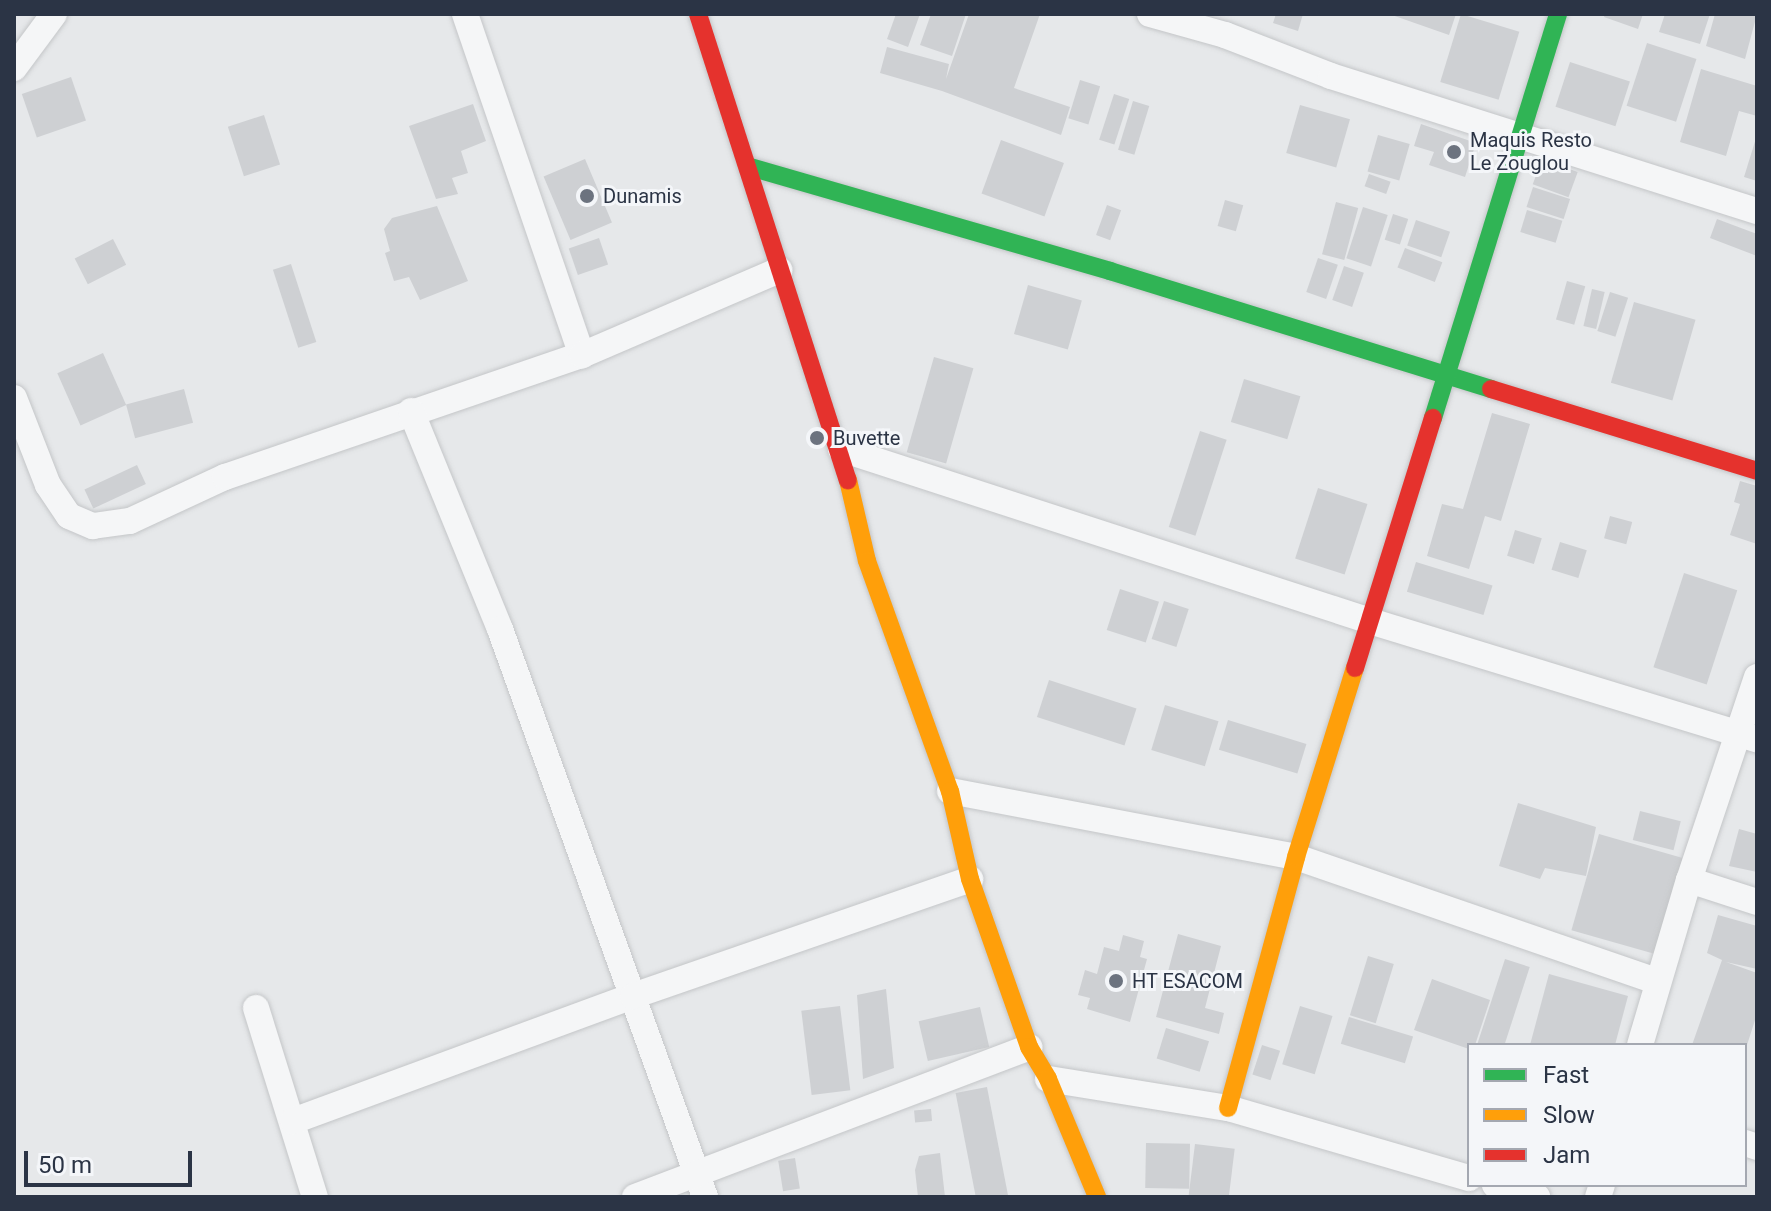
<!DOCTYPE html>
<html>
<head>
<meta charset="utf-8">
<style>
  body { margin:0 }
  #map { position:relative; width:1771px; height:1211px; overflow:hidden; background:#e6e8ea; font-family:Roboto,sans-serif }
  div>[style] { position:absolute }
  .building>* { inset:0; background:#ced0d3; transform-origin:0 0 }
  .roads { filter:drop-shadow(0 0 2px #c4c6c8) drop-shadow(0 0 2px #c4c6c8) }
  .street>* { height:26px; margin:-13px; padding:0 13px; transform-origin:13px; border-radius:13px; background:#f5f6f7 }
  .fast>* { height:18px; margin:-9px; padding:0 9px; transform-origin:9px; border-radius:9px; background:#30b455 }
  .slow>* { height:18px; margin:-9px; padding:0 9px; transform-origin:9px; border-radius:9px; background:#ff9f0a }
  .jam>* { height:18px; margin:-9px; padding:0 9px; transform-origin:9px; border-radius:9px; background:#e5322d }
  .dots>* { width:22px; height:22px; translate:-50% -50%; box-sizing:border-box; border:4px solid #f4f6f9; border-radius:50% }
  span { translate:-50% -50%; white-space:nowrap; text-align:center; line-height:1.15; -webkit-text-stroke:6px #f4f6f9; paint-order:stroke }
  .poi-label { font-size:20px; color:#2b3445 }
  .left { translate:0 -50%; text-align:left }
  .frame { position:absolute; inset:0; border:16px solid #2b3445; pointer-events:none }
  .legend { position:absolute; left:1467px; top:1043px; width:280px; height:144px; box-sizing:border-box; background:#f4f6f9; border:2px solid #a4a8b1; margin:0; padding:10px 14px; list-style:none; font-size:24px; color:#2b3445 }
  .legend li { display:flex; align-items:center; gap:16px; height:40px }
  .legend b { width:40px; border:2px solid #a4a8b1 }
  .scale { position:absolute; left:24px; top:1151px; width:168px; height:36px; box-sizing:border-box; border:4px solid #2b3445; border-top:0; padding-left:10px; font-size:24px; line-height:28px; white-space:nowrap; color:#2b3445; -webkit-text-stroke:6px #f4f6f9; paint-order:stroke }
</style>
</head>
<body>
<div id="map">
  <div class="building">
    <div style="clip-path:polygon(896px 14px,920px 14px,908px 47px,887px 39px)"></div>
    <div style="clip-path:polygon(931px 14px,966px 14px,952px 56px,920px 45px)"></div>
    <div style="clip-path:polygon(969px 14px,1040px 14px,1014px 88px,1070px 107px,1061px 135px,942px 91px,880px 73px,887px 47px,949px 64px,946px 79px)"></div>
    <div style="clip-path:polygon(1276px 14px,1303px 14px,1298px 31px,1273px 23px)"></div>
    <div style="clip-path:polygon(1389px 14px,1456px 14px,1449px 35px)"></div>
    <div style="left:1461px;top:14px;width:61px;height:71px;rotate:17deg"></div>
    <div style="clip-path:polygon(1605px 14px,1643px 14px,1638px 29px,1604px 17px)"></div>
    <div style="clip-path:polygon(1665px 14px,1710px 14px,1700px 44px,1659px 32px)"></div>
    <div style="clip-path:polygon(1715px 14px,1757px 14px,1745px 59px,1706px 46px)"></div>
    <div style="left:1647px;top:43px;width:52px;height:66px;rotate:18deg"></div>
    <div style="left:1570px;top:62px;width:63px;height:47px;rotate:18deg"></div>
    <div style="clip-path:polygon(1701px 69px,1757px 86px,1757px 116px,1739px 111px,1726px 156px,1680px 142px)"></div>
    <div style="left:71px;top:77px;width:46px;height:52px;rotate:71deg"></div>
    <div style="left:1080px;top:80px;width:21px;height:40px;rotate:17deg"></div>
    <div style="left:1114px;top:94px;width:16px;height:48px;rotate:18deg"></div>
    <div style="left:1133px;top:101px;width:17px;height:51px;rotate:17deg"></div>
    <div style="clip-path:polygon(473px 104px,486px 141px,461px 151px,468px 173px,452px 178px,458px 194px,436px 199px,409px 126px)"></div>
    <div style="left:1300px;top:105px;width:52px;height:50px;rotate:16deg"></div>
    <div style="left:264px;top:115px;width:52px;height:38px;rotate:72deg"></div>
    <div style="clip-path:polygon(1421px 124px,1476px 143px,1465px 177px,1429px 165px,1434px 152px,1414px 146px)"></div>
    <div style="left:1378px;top:135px;width:33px;height:38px;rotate:16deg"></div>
    <div style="clip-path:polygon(1757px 135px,1757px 181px,1744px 177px)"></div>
    <div style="left:1001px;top:140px;width:67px;height:57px;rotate:20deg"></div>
    <div style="left:585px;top:159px;width:69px;height:45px;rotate:67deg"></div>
    <div style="left:1542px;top:159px;width:38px;height:27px;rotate:20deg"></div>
    <div style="left:1369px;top:174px;width:23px;height:13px;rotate:20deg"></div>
    <div style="left:1533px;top:187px;width:39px;height:21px;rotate:18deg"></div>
    <div style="left:1225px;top:200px;width:19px;height:27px;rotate:16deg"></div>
    <div style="left:1336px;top:202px;width:23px;height:54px;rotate:15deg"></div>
    <div style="left:1107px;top:205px;width:15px;height:32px;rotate:20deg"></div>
    <div style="clip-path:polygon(437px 206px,468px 281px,420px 300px,409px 277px,394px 281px,385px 253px,390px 251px,384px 229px,392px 218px)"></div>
    <div style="left:1363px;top:207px;width:26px;height:54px;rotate:18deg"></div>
    <div style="left:1527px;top:210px;width:37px;height:23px;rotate:17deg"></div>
    <div style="left:1393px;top:214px;width:16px;height:27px;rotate:18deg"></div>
    <div style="clip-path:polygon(1717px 219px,1757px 234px,1757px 256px,1710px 238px)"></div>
    <div style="left:1416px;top:220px;width:36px;height:27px;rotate:19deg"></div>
    <div style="left:599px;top:238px;width:28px;height:32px;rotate:71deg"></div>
    <div style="left:113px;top:239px;width:29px;height:43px;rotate:63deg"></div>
    <div style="left:1405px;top:248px;width:40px;height:21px;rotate:21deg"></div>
    <div style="left:1318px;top:258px;width:21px;height:36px;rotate:19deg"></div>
    <div style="left:291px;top:264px;width:82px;height:19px;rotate:72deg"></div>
    <div style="left:1344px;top:266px;width:21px;height:36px;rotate:19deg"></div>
    <div style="left:1567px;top:281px;width:19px;height:40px;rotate:16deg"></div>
    <div style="left:1028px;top:285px;width:56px;height:51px;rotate:16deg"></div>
    <div style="left:1592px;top:289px;width:13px;height:38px;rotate:13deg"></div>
    <div style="left:1610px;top:292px;width:19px;height:41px;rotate:18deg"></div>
    <div style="left:1634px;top:302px;width:64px;height:84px;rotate:16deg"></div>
    <div style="left:103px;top:353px;width:57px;height:50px;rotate:66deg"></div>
    <div style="left:934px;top:357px;width:41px;height:99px;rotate:16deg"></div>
    <div style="left:1244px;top:379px;width:59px;height:45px;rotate:17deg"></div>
    <div style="left:184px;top:389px;width:35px;height:60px;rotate:75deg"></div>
    <div style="clip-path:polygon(1492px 413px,1530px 424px,1501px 521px,1485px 516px,1469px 569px,1427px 556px,1442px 504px,1463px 509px)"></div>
    <div style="left:1200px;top:431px;width:28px;height:101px;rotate:18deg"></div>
    <div style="left:137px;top:465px;width:21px;height:58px;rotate:65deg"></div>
    <div style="clip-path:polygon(1740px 481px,1757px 486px,1757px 544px,1730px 535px,1740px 504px,1734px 502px)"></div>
    <div style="left:1318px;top:488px;width:52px;height:74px;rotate:18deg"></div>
    <div style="left:1610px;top:516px;width:23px;height:23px;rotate:15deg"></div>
    <div style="left:1515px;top:530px;width:28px;height:27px;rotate:17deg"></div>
    <div style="left:1560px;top:542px;width:28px;height:29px;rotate:17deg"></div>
    <div style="left:1416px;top:562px;width:80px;height:31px;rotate:17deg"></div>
    <div style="left:1684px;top:573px;width:56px;height:99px;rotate:18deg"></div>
    <div style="left:1120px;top:589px;width:41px;height:43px;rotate:18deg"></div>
    <div style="left:1164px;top:601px;width:26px;height:40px;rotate:18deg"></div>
    <div style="left:1049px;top:680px;width:92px;height:39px;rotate:18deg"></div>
    <div style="left:1165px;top:705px;width:56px;height:47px;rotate:17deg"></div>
    <div style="left:1228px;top:720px;width:82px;height:31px;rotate:17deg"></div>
    <div style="clip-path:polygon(1518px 803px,1596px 827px,1586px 876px,1545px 868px,1540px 879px,1499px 866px)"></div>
    <div style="left:1640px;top:811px;width:42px;height:30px;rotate:14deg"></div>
    <div style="clip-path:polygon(1739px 829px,1757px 834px,1757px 872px,1729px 866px)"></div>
    <div style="left:1599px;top:834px;width:87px;height:100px;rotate:16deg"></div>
    <div style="clip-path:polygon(1718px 915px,1757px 926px,1757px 969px,1726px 962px,1757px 973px,1757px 1014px,1747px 1045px,1692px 1045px,1722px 960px,1707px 953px)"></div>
    <div style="clip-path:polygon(1178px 934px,1221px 946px,1205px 1008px,1224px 1013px,1219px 1034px,1156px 1017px)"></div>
    <div style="clip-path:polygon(1123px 935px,1144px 941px,1140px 957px,1147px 959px,1130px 1022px,1087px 1009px,1090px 998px,1078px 995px,1085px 970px,1097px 974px,1104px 947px,1119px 951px)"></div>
    <div style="left:1368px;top:956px;width:27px;height:62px;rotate:17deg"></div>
    <div style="left:1505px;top:959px;width:26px;height:90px;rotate:18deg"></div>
    <div style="clip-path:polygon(1549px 974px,1628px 996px,1615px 1045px,1530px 1045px)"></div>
    <div style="clip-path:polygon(1432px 979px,1490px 1000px,1475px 1045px,1469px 1045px,1469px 1049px,1414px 1030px)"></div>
    <div style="clip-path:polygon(886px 989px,894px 1068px,863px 1079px,857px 995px)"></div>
    <div style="left:840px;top:1006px;width:85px;height:39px;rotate:83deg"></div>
    <div style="left:1300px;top:1006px;width:34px;height:61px;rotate:17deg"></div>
    <div style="left:980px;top:1007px;width:41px;height:63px;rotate:77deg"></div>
    <div style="left:1349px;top:1017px;width:67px;height:28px;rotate:17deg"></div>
    <div style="left:1166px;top:1028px;width:45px;height:32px;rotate:17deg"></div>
    <div style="left:1262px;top:1045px;width:19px;height:31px;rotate:18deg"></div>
    <div style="left:987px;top:1087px;width:112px;height:32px;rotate:79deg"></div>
    <div style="left:931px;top:1109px;width:12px;height:17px;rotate:85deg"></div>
    <div style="left:1146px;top:1143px;width:44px;height:45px;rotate:1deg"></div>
    <div style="left:1195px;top:1144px;width:40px;height:53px;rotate:7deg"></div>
    <div style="clip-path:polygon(940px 1153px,945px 1197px,918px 1197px,915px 1170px,919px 1156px)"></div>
    <div style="left:795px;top:1158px;width:31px;height:17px;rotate:81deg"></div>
  </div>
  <div class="roads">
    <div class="street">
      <div style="left:465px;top:14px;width:361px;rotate:71.1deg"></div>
      <div style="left:1150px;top:14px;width:78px;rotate:15.6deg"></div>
      <div style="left:1225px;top:35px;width:114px;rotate:21.1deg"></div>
      <div style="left:1331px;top:76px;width:447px;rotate:17.6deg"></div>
      <div style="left:14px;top:68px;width:67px;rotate:-53.5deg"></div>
      <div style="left:14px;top:398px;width:93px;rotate:68.7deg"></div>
      <div style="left:48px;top:485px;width:37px;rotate:56deg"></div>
      <div style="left:69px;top:516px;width:26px;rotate:23deg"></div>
      <div style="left:93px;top:526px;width:37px;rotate:-8deg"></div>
      <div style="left:130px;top:521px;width:105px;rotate:-24.9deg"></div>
      <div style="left:225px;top:477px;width:377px;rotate:-18.9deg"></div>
      <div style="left:582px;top:355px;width:215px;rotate:-23.3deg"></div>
      <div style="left:411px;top:411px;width:235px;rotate:67.8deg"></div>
      <div style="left:500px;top:629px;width:604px;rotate:70.15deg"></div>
      <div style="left:841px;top:449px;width:556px;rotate:18.01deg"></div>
      <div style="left:1370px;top:621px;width:405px;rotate:17deg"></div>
      <div style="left:950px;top:791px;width:352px;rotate:10.8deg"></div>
      <div style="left:1296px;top:857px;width:382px;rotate:19deg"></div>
      <div style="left:1689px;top:880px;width:71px;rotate:17.9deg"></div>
      <div style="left:256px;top:1008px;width:198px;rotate:72.7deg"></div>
      <div style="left:1640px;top:1045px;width:172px;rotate:-73.5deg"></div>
      <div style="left:1689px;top:880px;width:214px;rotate:-71.5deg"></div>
      <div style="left:1048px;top:1079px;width:182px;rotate:9.2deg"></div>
      <div style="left:1228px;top:1108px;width:251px;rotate:16.2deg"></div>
      <div style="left:293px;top:1121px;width:362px;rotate:-20.2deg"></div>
      <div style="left:633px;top:996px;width:357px;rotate:-19.1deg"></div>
      <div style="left:1745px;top:1143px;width:13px;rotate:18deg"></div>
      <div style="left:1495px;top:1185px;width:44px;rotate:15.9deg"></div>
      <div style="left:635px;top:1197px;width:422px;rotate:-20.8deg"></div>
      <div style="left:1598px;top:1197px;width:13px;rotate:-72deg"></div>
    </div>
    <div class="fast">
      <div style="left:750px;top:167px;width:375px;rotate:16.1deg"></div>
      <div style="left:1110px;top:271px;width:399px;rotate:17.2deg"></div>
      <div style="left:1433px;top:418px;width:423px;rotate:-72.8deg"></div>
    </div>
    <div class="slow">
      <div style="left:848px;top:480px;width:83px;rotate:76.8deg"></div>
      <div style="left:867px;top:561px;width:245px;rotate:70.2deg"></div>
      <div style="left:950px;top:791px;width:90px;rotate:77.2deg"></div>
      <div style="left:970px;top:879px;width:178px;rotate:70.6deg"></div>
      <div style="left:1029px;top:1047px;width:37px;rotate:59deg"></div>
      <div style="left:1048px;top:1079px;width:128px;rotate:67.4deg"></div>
      <div style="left:1228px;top:1108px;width:260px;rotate:-74.8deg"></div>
      <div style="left:1296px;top:857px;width:198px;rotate:-72.7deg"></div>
    </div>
    <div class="jam">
      <div style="left:698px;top:14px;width:490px;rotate:72.2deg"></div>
      <div style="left:1491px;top:389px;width:278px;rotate:17.1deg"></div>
      <div style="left:1355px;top:668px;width:262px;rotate:-72.7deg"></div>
    </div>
  </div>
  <div class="dots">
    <div style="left:1454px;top:152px;background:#6c737f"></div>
    <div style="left:587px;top:196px;background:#6c737f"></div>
    <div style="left:817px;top:438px;background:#6c737f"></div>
    <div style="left:1116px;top:981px;background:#6c737f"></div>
  </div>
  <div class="poi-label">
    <span class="left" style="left:1470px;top:152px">Maquis Resto<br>Le Zouglou</span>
    <span class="left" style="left:603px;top:196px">Dunamis</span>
    <span class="left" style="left:833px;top:438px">Buvette</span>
    <span class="left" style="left:1132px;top:981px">HT ESACOM</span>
  </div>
  <div class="frame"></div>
  <ul class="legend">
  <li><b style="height:10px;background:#30b455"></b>Fast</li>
  <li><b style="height:10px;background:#ff9f0a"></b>Slow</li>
  <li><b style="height:10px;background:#e5322d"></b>Jam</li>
  </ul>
  <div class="scale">50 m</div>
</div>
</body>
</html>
